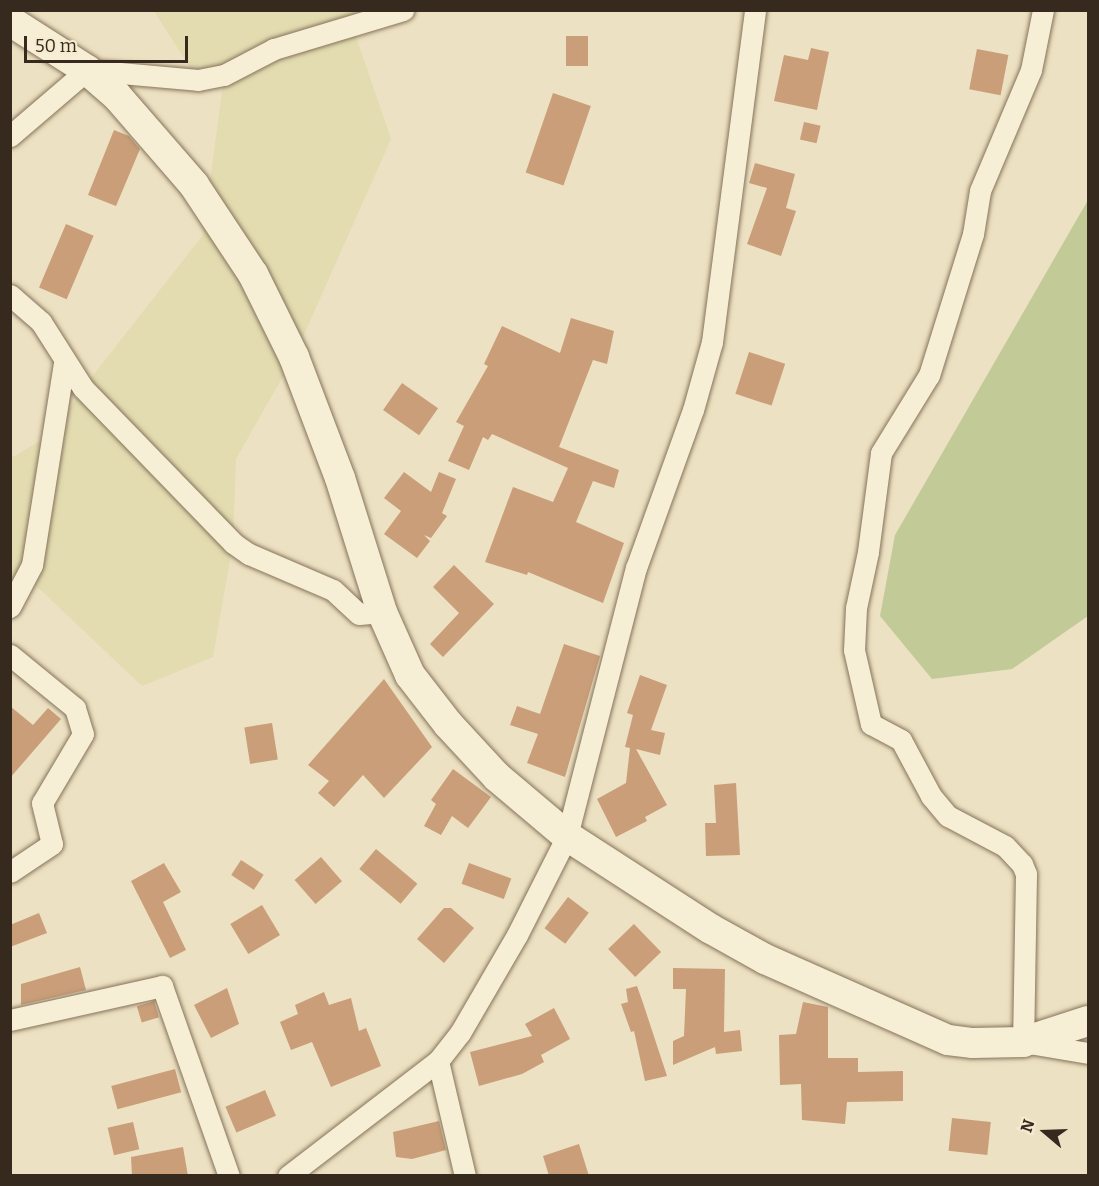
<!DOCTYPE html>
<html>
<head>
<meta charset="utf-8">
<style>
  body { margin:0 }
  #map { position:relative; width:1099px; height:1186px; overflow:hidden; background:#ece1c2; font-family:Bitter,serif }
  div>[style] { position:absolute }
  .farmland>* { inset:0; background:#e2dcb0 }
  .green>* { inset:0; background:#c2ca97 }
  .building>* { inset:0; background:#c99e79; transform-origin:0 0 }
  .roads { filter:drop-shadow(0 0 2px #86735a) drop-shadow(0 0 2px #86735a) }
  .street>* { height:21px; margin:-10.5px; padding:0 10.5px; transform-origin:10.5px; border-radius:10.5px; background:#f7efd5 }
  .secondary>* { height:30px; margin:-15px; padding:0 15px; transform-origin:15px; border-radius:15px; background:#f7efd5 }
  span { translate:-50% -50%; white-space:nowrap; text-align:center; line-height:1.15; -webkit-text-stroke:4.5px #f4ebd1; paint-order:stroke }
  .frame { position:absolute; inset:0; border:12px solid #362a1e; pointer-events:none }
  .north { position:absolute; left:1015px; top:1102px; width:60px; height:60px; -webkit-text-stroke:4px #f4ebd1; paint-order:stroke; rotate:289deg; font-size:16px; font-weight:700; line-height:24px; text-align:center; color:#362a1e }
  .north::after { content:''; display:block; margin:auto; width:21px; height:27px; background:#362a1e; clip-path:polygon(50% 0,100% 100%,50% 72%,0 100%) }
  .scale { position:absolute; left:24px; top:36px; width:164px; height:27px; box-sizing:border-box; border:3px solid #362a1e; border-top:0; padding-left:8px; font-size:18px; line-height:21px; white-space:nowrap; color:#362a1e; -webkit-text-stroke:4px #f4ebd1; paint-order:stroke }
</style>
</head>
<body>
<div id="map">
  <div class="farmland">
    <div style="clip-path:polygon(154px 11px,356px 11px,352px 25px,391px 139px,294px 357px,236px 459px,233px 543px,213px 657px,142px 686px,28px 578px,11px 584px,11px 458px,55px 432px,83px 388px,203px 235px,224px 76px,198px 80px)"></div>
  </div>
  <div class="green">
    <div style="clip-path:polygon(1088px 200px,1088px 616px,1012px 669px,932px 679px,880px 616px,895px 535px)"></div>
  </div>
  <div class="building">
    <div style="left:566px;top:36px;width:22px;height:30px"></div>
    <div style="clip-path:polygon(811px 48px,829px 52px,817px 110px,774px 101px,784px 55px,808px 60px)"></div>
    <div style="left:977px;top:49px;width:32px;height:41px;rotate:11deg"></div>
    <div style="left:553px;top:93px;width:40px;height:84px;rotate:19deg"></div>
    <div style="left:804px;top:122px;width:17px;height:18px;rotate:13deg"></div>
    <div style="clip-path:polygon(114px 130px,129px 136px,140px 149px,116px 206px,88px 195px)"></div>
    <div style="clip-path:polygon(755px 163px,795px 174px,786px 208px,796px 211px,781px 256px,747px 244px,767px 188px,749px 183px)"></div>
    <div style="left:66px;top:224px;width:30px;height:69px;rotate:23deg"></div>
    <div style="clip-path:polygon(571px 318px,614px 331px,607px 364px,593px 360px,559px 447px,619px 470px,614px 488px,593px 481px,576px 522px,624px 543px,603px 603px,528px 572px,527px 575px,485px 562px,513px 487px,553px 502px,568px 468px,492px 434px,488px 440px,483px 437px,469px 470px,448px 461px,464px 426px,456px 422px,488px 366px,484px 364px,502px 326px,560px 353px)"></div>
    <div style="left:749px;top:352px;width:38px;height:44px;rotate:18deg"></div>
    <div style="left:402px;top:383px;width:44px;height:33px;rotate:35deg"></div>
    <div style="clip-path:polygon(404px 472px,431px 492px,439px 472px,456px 479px,442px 513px,447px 516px,431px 538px,424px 535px,430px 541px,417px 558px,384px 534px,401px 511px,384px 498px)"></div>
    <div style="clip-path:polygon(454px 565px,494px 604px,443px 657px,430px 644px,459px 613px,433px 587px)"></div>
    <div style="clip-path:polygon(564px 644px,600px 656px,565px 777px,527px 763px,538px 734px,510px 725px,517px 706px,540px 714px)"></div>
    <div style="clip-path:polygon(640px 675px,667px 685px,651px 730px,665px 733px,660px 755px,636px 749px,667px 805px,645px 817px,647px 821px,616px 837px,597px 799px,626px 783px,630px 748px,625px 747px,633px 715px,627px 713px)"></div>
    <div style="clip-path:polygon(384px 679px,432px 747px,384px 798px,363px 775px,334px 807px,318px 793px,329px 781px,308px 765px)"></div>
    <div style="clip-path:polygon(10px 706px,33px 725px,48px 708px,61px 719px,10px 778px)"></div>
    <div style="left:272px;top:723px;width:37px;height:28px;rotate:81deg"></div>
    <div style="clip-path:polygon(453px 769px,491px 797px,468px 828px,452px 816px,441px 835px,424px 826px,436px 804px,431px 800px)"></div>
    <div style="clip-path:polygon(736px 783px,740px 855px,706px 856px,705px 823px,716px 823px,714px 785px)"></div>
    <div style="left:376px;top:849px;width:54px;height:26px;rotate:40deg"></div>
    <div style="left:321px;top:857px;width:32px;height:35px;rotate:49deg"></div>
    <div style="left:241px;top:860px;width:27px;height:18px;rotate:33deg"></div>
    <div style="clip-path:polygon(164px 863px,181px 892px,163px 902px,186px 950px,170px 958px,131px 881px)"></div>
    <div style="left:469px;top:863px;width:45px;height:22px;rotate:20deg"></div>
    <div style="left:568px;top:897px;width:26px;height:39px;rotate:37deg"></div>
    <div style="left:262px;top:905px;width:35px;height:37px;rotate:59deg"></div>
    <div style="clip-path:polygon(444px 908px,451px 908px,474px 928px,444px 963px,417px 939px)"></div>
    <div style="clip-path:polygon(39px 913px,47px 933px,10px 947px,10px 925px)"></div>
    <div style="left:634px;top:924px;width:39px;height:36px;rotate:46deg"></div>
    <div style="clip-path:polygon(80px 967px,86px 990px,21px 1005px,21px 984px)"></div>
    <div style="clip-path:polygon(673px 968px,725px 969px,724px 1032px,740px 1030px,742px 1051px,716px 1054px,715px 1047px,673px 1065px,673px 1041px,684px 1036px,686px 989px,673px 989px)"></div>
    <div style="clip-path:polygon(637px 986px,643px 1003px,667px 1076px,645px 1081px,634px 1031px,631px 1032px,621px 1004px,628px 1002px,626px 989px)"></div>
    <div style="clip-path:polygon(227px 988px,239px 1024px,211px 1038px,194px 1005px)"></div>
    <div style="clip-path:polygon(324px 992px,329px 1005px,351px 998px,359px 1031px,366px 1028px,381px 1066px,331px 1087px,312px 1042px,291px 1050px,280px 1022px,298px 1014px,295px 1005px)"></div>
    <div style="left:154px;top:1001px;width:17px;height:18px;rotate:73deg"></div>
    <div style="clip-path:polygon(803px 1002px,828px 1007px,828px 1058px,858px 1058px,858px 1072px,903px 1071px,903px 1101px,847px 1102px,845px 1124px,802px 1120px,801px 1084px,780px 1085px,779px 1035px,796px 1034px)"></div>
    <div style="clip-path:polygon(554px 1008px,570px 1039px,541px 1055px,544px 1062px,522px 1074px,479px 1086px,470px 1052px,532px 1036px,525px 1024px)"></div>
    <div style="left:175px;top:1069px;width:24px;height:66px;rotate:75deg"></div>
    <div style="left:265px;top:1090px;width:28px;height:43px;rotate:67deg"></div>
    <div style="left:952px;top:1118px;width:39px;height:33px;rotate:6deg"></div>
    <div style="clip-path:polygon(439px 1121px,446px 1150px,412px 1159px,396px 1157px,393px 1132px)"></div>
    <div style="left:133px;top:1122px;width:28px;height:26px;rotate:77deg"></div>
    <div style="clip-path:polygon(579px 1144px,589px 1176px,549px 1176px,543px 1156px)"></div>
    <div style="clip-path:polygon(183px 1147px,188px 1176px,132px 1176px,131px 1157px)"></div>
  </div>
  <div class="roads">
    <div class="street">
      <div style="left:1043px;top:10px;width:61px;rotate:101.3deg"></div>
      <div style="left:1031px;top:70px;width:131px;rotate:112.9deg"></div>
      <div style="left:980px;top:191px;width:44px;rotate:99.2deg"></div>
      <div style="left:973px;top:234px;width:148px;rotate:107.3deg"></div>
      <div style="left:929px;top:375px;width:92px;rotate:121.6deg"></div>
      <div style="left:881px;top:453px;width:100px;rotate:97.5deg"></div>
      <div style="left:868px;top:552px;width:57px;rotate:102.1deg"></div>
      <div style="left:856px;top:608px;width:42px;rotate:92.7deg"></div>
      <div style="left:854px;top:650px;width:76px;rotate:77.1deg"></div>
      <div style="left:871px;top:724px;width:34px;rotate:28deg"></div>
      <div style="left:901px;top:740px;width:64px;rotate:61.8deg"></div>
      <div style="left:931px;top:796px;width:26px;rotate:50deg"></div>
      <div style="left:948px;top:816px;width:64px;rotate:27.8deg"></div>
      <div style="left:1005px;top:846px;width:25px;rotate:47deg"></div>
      <div style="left:1022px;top:864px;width:11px;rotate:68deg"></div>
      <div style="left:1026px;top:874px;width:168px;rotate:91deg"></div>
      <div style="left:1023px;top:1042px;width:66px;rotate:9.6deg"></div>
      <div style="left:10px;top:136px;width:101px;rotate:-40.6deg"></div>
      <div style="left:87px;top:70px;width:111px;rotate:5.1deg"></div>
      <div style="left:198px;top:80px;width:26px;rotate:-11deg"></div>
      <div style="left:224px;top:75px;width:56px;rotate:-27.5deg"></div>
      <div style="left:274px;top:49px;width:135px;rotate:-16.8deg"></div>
      <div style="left:10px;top:295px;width:41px;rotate:41.1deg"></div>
      <div style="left:41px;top:322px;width:78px;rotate:57.5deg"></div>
      <div style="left:83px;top:388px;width:216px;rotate:45.9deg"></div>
      <div style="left:233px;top:543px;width:19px;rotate:35deg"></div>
      <div style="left:249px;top:554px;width:91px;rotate:23.2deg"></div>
      <div style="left:333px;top:590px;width:35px;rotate:43deg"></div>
      <div style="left:359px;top:614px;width:23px;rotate:-5deg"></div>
      <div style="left:10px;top:607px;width:47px;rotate:-62.4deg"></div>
      <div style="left:32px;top:565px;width:205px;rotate:-81deg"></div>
      <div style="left:10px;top:655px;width:84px;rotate:39.2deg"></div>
      <div style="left:75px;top:708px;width:27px;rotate:73deg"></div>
      <div style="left:83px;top:734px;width:80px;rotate:120.7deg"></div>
      <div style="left:42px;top:803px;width:42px;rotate:76.3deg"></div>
      <div style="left:52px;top:844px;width:50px;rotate:146.3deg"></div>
      <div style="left:10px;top:1020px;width:156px;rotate:-12.6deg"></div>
      <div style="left:162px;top:986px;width:201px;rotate:70.6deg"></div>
      <div style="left:438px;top:1061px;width:118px;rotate:76.8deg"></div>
      <div style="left:288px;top:1176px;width:189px;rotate:-37.5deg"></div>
      <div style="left:438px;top:1061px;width:36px;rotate:-52deg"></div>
      <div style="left:460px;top:1033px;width:113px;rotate:-59.8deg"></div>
      <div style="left:517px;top:935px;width:111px;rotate:-63.2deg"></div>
      <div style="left:567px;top:836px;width:277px;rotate:-75.6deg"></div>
      <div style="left:636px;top:568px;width:168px;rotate:-70.2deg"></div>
      <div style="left:693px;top:410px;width:71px;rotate:-74.4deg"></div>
      <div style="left:712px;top:342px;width:335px;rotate:-82.6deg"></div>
    </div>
    <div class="secondary">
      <div style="left:10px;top:21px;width:91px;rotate:32.5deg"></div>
      <div style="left:87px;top:70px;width:40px;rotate:41deg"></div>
      <div style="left:117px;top:96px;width:118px;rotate:49.1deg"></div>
      <div style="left:194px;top:185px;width:107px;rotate:56.5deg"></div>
      <div style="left:253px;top:274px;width:93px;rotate:63.7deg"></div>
      <div style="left:294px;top:357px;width:129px;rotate:69.2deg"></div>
      <div style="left:340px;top:478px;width:140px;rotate:72.6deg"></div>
      <div style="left:382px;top:612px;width:69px;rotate:66deg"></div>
      <div style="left:410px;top:675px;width:62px;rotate:52.2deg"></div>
      <div style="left:448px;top:724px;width:72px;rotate:47.2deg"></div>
      <div style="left:497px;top:777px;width:92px;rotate:40.1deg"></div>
      <div style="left:567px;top:836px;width:171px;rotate:32.9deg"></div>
      <div style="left:711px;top:929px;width:62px;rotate:29.1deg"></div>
      <div style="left:765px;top:959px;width:200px;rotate:23.9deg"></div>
      <div style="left:948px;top:1040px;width:25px;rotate:7deg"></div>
      <div style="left:973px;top:1043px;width:50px;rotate:-1.1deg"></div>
      <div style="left:1023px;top:1042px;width:68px;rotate:-17.9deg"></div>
    </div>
  </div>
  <div class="frame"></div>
  <div class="north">N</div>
  <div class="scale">50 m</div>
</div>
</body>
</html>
